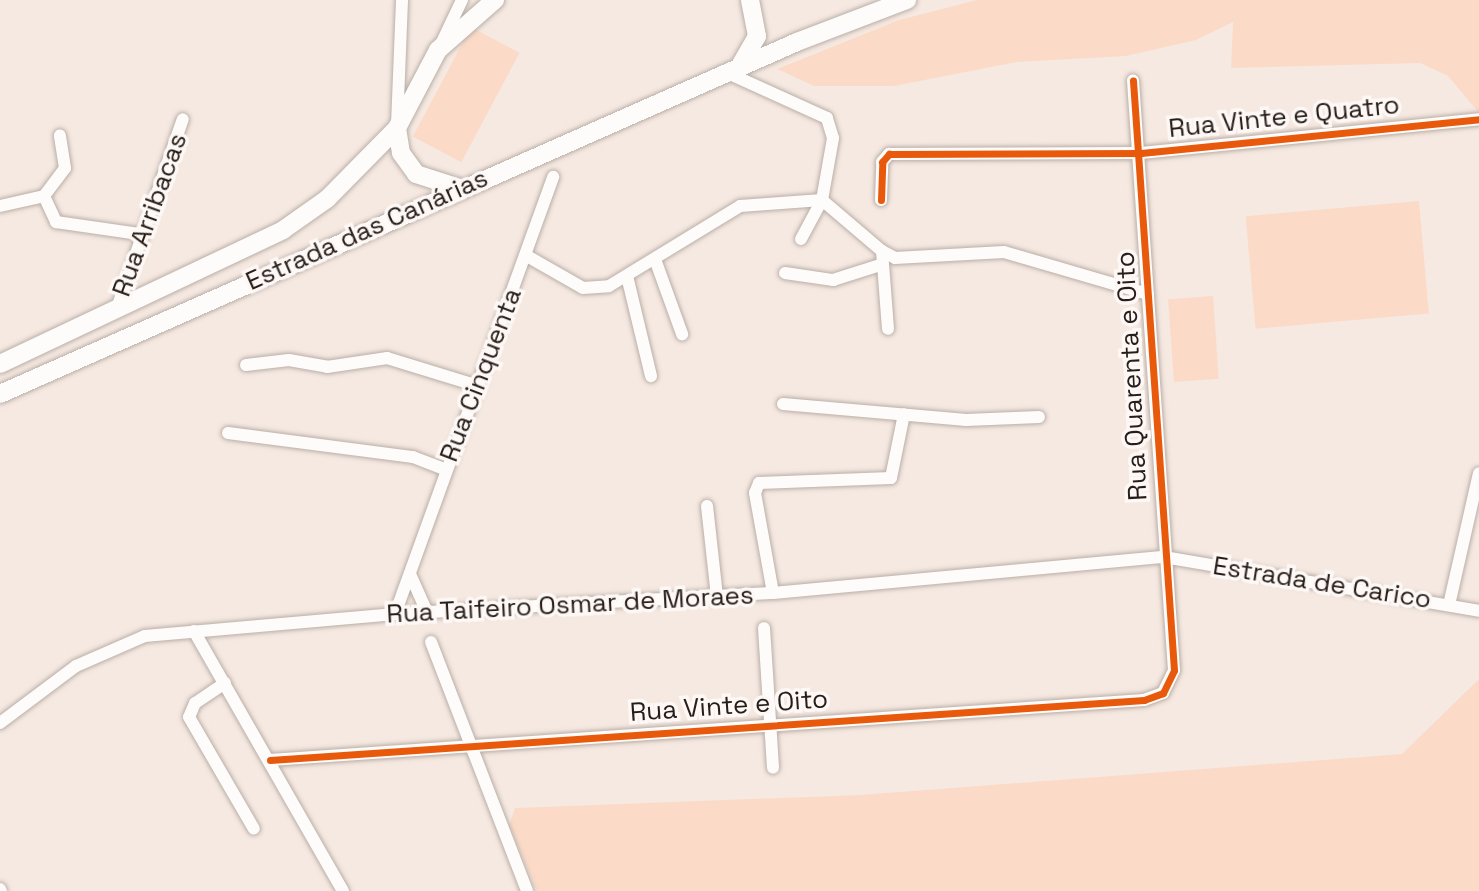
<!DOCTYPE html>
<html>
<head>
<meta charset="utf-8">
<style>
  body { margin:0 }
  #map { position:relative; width:1479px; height:891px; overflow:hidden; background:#f6e9e1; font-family:"Space Grotesk",sans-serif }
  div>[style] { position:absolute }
  .green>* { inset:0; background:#fbdbc8; transform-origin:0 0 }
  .roads { filter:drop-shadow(0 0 2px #b9afa8) drop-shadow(0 0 2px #b9afa8) }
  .street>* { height:12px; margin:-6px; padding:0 6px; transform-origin:6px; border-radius:6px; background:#fefcfa }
  .secondary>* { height:18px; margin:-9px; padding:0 9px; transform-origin:9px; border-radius:9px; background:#fefcfa }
  .cycleway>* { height:7px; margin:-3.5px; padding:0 3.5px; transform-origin:3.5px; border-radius:3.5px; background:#e8590c }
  span { translate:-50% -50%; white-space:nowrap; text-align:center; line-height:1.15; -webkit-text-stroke:7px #fdf8f5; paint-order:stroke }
  .street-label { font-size:26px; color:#261d18 }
</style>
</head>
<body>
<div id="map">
  <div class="green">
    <div style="clip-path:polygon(977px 0,1479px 0,1479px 113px,1448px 76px,1420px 63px,1231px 68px,1233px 22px,1196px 40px,1126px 56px,1017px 62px,894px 86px,814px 86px,777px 69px,899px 20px)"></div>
    <div style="left:471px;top:27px;width:55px;height:124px;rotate:28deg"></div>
    <div style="left:1419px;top:201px;width:113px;height:174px;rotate:85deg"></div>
    <div style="left:1213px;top:296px;width:83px;height:45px;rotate:86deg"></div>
    <div style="clip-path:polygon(1479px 679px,1479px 891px,537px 891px,509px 825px,515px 808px,860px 795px,1402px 754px)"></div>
  </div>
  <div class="roads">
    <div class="street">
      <div style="left:441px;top:44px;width:49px;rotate:-64.5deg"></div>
      <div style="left:397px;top:125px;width:125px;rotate:-87.7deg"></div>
      <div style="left:44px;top:196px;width:35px;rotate:-53deg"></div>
      <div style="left:65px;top:168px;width:33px;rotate:-99deg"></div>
      <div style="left:881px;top:200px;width:38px;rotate:-88deg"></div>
      <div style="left:882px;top:162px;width:11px;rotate:-49deg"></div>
      <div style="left:889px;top:154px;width:252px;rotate:-0.2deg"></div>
      <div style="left:1141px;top:153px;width:340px;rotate:-5.7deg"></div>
      <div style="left:0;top:206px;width:45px;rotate:-12.8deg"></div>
      <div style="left:44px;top:196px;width:29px;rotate:65deg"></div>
      <div style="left:56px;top:222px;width:84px;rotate:8.2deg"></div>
      <div style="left:801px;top:239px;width:44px;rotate:-61.7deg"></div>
      <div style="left:822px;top:200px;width:79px;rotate:40.4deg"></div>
      <div style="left:882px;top:251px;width:78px;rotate:85.6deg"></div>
      <div style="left:882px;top:251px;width:15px;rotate:28deg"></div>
      <div style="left:895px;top:258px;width:109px;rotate:-3.2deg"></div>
      <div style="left:1004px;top:252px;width:150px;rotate:16.3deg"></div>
      <div style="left:527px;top:256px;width:64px;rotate:29.7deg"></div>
      <div style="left:583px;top:288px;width:26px;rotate:-4deg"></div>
      <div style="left:609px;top:286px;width:153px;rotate:-31.4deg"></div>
      <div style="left:740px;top:206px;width:82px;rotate:-4.2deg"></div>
      <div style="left:822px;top:200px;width:63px;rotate:-79.9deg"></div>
      <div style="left:833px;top:138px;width:21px;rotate:-107deg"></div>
      <div style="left:827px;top:118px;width:109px;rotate:-155.6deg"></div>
      <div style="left:656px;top:262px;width:77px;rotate:70.1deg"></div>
      <div style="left:785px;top:273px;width:49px;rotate:8.3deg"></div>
      <div style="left:833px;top:280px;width:52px;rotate:-17.7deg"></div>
      <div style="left:627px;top:276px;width:103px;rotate:76.5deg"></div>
      <div style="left:116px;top:311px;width:203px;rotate:-70.8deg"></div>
      <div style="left:246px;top:365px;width:43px;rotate:-6.6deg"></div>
      <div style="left:289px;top:360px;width:39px;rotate:10deg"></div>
      <div style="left:327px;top:367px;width:61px;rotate:-8.5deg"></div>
      <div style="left:387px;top:358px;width:92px;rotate:17.1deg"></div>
      <div style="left:783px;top:404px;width:184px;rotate:5deg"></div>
      <div style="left:966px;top:420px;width:73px;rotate:-2.4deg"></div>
      <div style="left:228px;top:433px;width:187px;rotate:7.4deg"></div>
      <div style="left:413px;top:457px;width:33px;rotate:21deg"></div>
      <div style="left:707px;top:506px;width:91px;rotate:83.7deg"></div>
      <div style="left:410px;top:574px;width:42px;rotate:65.9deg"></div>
      <div style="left:773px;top:593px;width:102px;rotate:-100.2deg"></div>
      <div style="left:755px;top:493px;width:11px;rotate:-68deg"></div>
      <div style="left:759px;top:483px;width:132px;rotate:-2.2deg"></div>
      <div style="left:891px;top:478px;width:65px;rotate:-78.5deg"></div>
      <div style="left:1449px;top:605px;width:135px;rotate:-77.2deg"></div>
      <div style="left:395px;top:614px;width:465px;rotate:-70.1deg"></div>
      <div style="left:764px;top:628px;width:140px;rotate:86.3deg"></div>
      <div style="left:194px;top:631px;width:300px;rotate:60.2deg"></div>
      <div style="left:431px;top:642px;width:267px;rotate:68.9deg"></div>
      <div style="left:225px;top:683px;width:36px;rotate:146deg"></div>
      <div style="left:195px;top:703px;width:15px;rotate:113deg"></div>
      <div style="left:189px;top:717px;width:129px;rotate:59.9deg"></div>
      <div style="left:0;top:723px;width:95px;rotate:-36.9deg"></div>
      <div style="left:76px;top:666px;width:75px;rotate:-23.5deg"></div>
      <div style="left:145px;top:636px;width:251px;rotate:-5deg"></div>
      <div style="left:395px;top:614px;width:379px;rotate:-3.2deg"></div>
      <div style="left:773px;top:593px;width:393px;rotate:-5.3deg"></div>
      <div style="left:1164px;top:557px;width:320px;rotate:9.7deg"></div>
      <div style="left:270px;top:760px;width:876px;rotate:-3.93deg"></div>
      <div style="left:1144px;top:700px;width:20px;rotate:-20deg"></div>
      <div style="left:1163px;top:693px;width:25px;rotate:-64deg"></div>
      <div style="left:1174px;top:670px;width:591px;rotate:-93.98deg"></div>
      <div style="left:0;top:889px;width:2px;rotate:63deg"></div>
    </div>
    <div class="secondary">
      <div style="left:741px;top:64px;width:32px;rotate:-60deg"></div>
      <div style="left:757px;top:36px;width:37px;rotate:-101deg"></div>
      <div style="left:397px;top:128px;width:25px;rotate:81deg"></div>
      <div style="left:401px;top:153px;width:26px;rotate:54deg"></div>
      <div style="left:416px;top:174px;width:45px;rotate:18deg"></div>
      <div style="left:0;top:364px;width:313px;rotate:-25.3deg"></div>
      <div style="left:283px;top:230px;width:54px;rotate:-35.2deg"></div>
      <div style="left:327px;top:199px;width:100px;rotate:-45.4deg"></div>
      <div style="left:397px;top:128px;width:88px;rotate:-62.3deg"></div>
      <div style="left:438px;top:50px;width:76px;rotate:-41.3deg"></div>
      <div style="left:0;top:394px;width:871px;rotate:-23.83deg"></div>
      <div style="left:797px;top:42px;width:118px;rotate:-20.9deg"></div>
    </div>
  </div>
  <div class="cycleway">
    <div style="left:881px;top:200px;width:38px;rotate:-88deg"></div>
    <div style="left:882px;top:162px;width:11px;rotate:-49deg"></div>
    <div style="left:889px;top:154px;width:252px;rotate:-0.2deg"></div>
    <div style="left:1141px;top:153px;width:340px;rotate:-5.7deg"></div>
    <div style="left:270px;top:760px;width:876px;rotate:-3.93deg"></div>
    <div style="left:1144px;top:700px;width:20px;rotate:-20deg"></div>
    <div style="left:1163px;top:693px;width:25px;rotate:-64deg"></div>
    <div style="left:1174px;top:670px;width:591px;rotate:-93.98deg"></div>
  </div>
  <div class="street-label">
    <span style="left:1284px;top:117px;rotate:-6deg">Rua Vinte e Quatro</span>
    <span style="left:150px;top:215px;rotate:-70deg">Rua Arribacas</span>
    <span style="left:367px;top:230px;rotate:-24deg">Estrada das Canárias</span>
    <span style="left:481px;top:375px;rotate:-69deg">Rua Cinquenta</span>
    <span style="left:1132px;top:376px;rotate:-93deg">Rua Quarenta e Oito</span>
    <span style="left:1322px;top:583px;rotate:9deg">Estrada de Carico</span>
    <span style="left:570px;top:605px;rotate:-3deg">Rua Taifeiro Osmar de Moraes</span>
    <span style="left:729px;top:706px;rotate:-4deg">Rua Vinte e Oito</span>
  </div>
</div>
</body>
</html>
